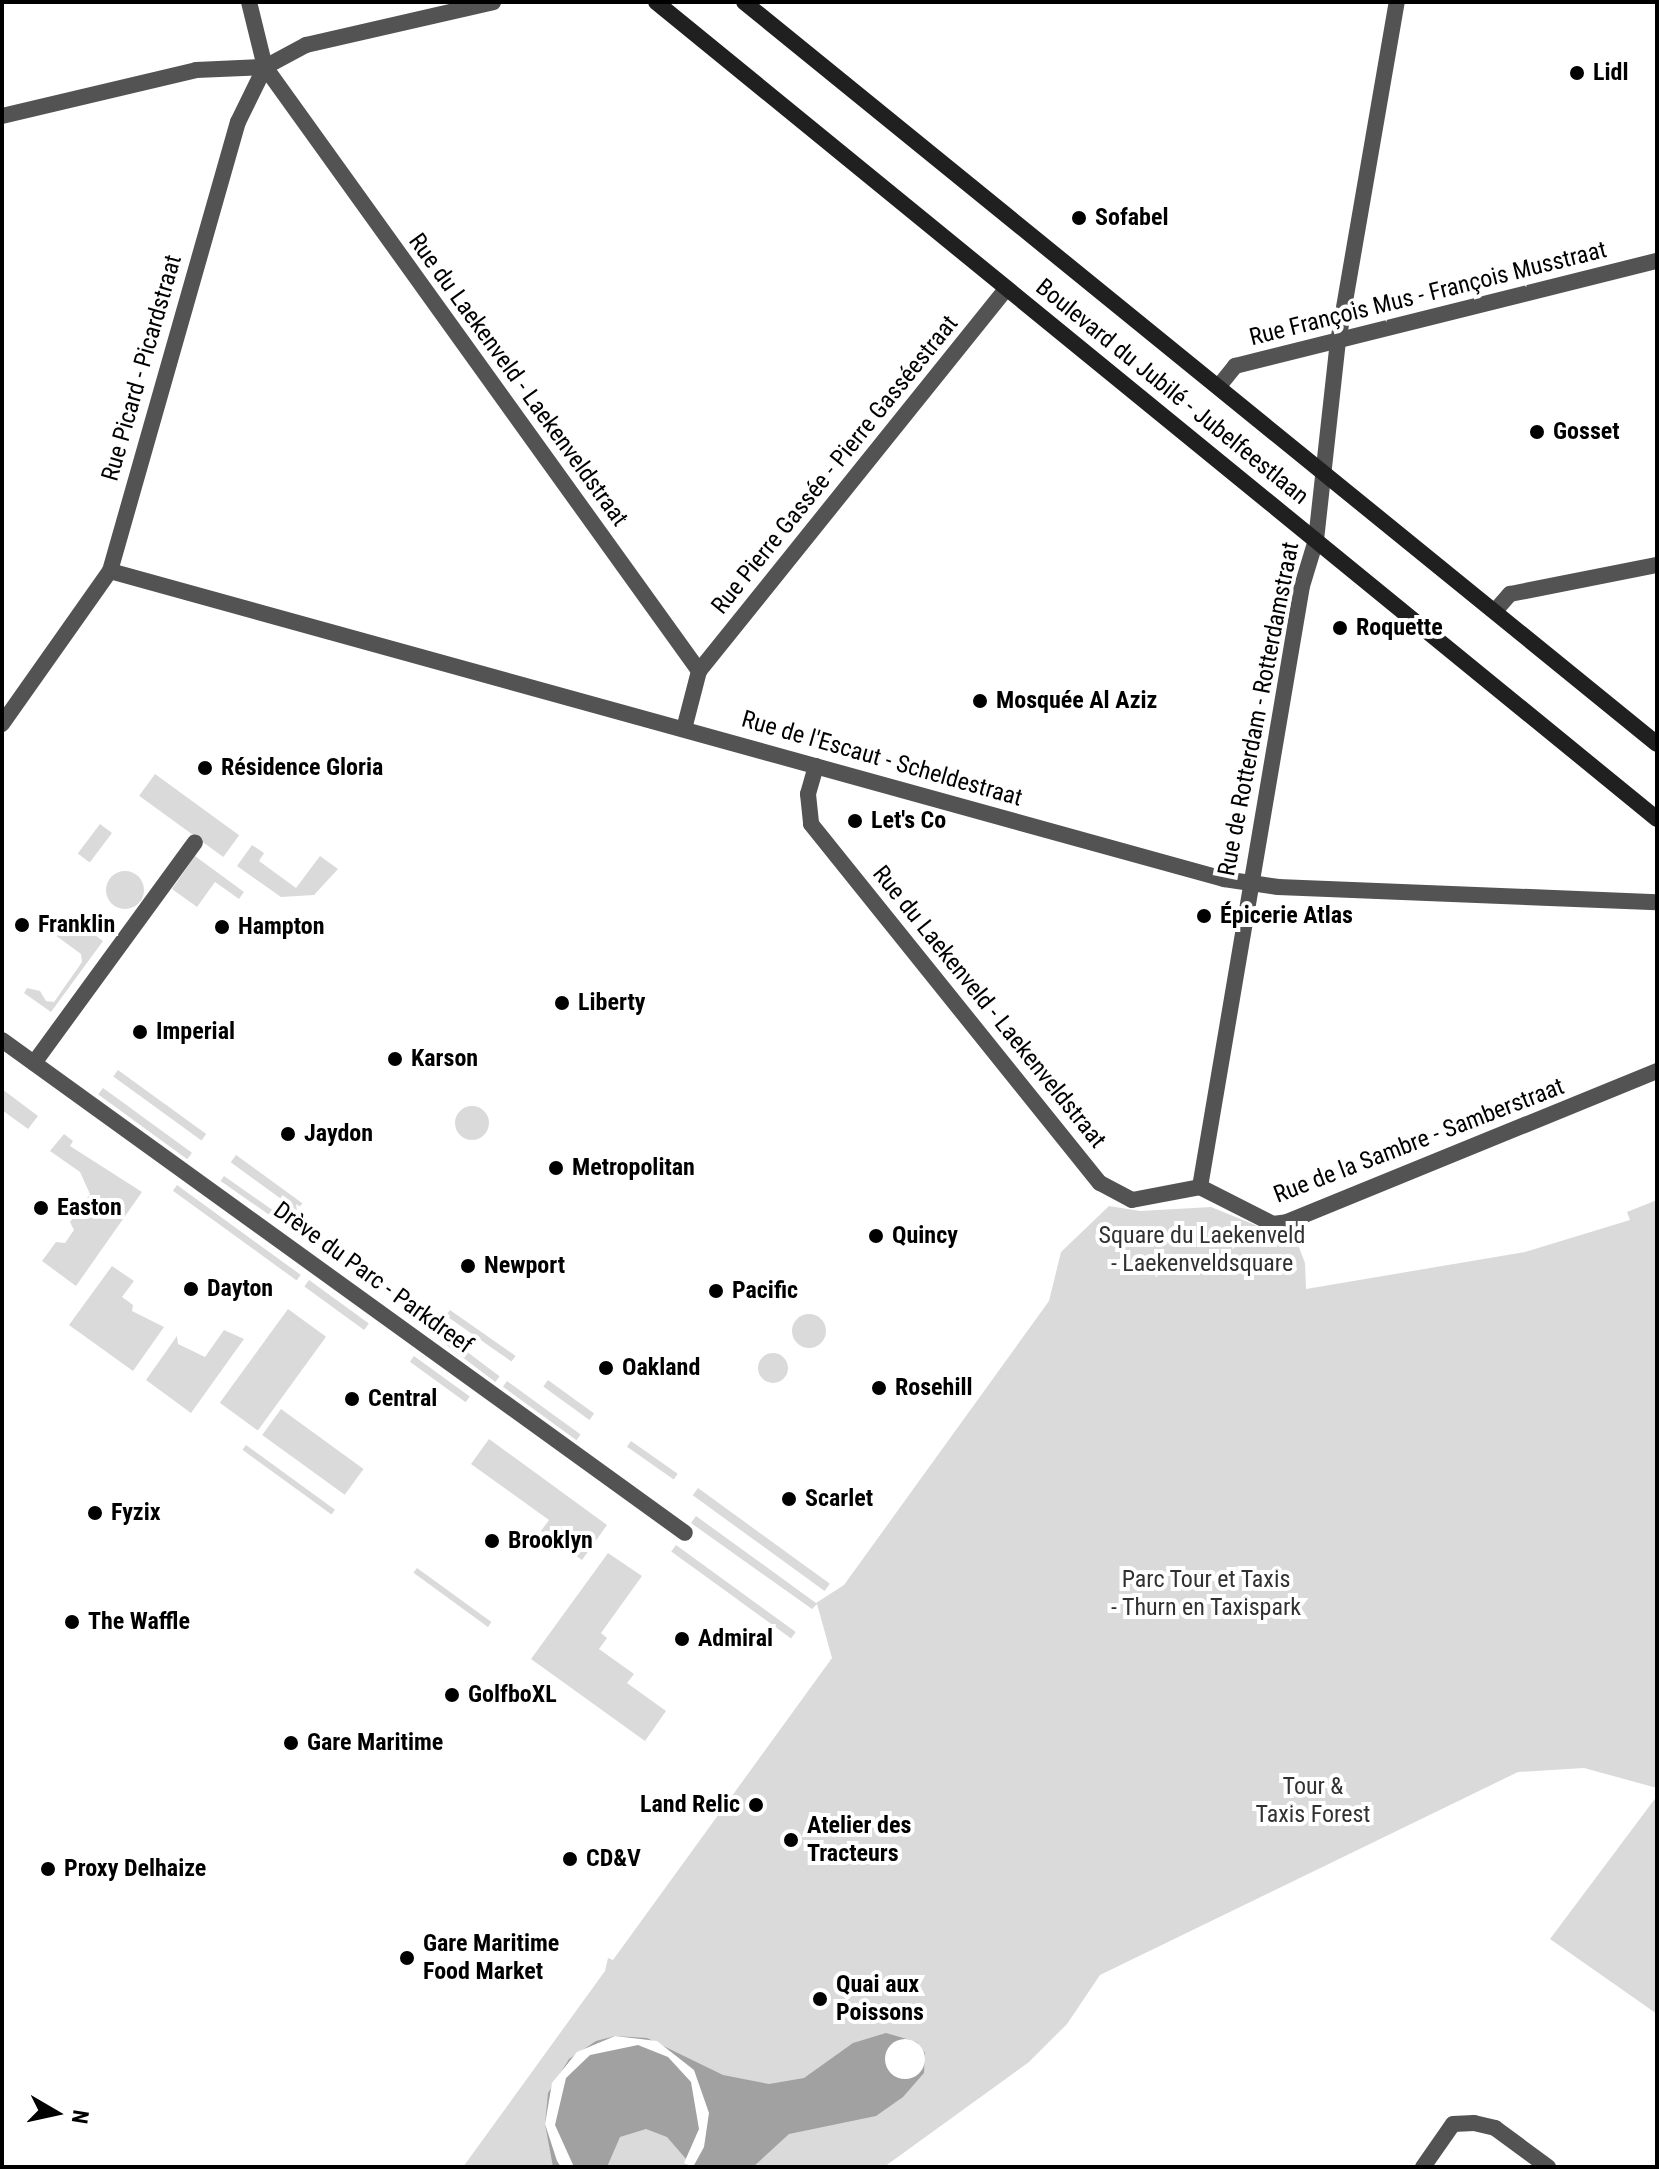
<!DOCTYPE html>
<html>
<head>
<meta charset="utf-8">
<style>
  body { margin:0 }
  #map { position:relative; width:1659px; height:2169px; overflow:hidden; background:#fff; font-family:"Roboto Condensed",sans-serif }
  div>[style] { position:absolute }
  .green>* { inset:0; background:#dadada; transform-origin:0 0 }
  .round { border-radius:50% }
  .water>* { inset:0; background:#a1a1a1 }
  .pier>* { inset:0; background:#fff }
  .street>* { height:16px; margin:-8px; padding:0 8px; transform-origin:8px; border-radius:8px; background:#535353 }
  .secondary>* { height:16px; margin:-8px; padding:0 8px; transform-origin:8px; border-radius:8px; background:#202020 }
  .dots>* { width:22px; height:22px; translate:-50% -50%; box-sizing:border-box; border:4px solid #fff; border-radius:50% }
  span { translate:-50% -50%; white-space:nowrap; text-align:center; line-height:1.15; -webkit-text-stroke:8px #fff; paint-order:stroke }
  .poi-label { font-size:24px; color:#000; font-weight:700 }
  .left { translate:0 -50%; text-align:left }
  .right { translate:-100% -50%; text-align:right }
  .street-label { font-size:24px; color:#000 }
  .park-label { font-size:24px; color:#313131 }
  .frame { position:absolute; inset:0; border:4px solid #000; pointer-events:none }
  .north { position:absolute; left:16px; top:2073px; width:80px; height:80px; -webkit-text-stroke:6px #fff; paint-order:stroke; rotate:99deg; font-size:22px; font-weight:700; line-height:32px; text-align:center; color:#000 }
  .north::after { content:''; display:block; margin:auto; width:28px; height:36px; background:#000; clip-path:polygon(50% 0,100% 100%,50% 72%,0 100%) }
</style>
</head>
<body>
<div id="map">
  <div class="green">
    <div style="left:155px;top:774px;width:104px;height:27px;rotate:36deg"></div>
    <div style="left:100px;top:824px;width:15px;height:37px;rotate:37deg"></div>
    <div style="clip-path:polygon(252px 845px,264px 853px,259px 861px,296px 888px,320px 856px,338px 869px,314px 895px,281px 897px,237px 866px)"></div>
    <div style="clip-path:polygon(195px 856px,244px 892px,239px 899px,215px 882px,197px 907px,172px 889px)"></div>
    <div class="round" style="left:106px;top:871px;width:38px;height:38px"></div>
    <div style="clip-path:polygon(69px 916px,103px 941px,51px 1012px,24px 993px,27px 988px,40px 991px,46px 1001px,54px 1002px,82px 962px,81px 954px,55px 935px)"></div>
    <div style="left:118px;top:1070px;width:109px;height:8px;rotate:36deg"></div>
    <div style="left:103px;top:1088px;width:110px;height:8px;rotate:36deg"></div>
    <div style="clip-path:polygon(2px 1089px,38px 1116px,28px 1129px,2px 1110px)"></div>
    <div class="round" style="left:455px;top:1106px;width:34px;height:34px"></div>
    <div style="clip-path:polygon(64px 1134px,73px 1141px,70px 1146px,142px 1192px,76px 1286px,42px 1261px,56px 1242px,65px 1243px,74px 1230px,70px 1222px,90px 1194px,80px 1172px,50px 1151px)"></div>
    <div style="left:236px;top:1155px;width:82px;height:9px;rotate:36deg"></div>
    <div style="left:224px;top:1176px;width:81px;height:6px;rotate:35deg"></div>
    <div style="left:177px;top:1185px;width:153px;height:7px;rotate:36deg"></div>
    <div style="clip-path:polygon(1657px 1200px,1657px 1788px,1584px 1768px,1518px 1772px,1100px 1975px,1067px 2024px,1029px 2062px,884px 2167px,463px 2167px,605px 1971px,608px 1958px,613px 1960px,832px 1658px,817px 1604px,812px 1609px,691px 1523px,696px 1516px,816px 1603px,844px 1585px,1049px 1301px,1061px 1252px,1109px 1206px,1140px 1211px,1211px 1207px,1270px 1231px,1292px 1229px,1305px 1263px,1306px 1289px,1525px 1252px,1630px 1220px,1627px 1212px)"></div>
    <div style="clip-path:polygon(112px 1266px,134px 1281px,122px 1297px,133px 1305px,132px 1311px,164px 1327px,133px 1371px,69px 1325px)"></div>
    <div style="left:309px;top:1280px;width:74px;height:8px;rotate:36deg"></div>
    <div style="left:288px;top:1309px;width:47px;height:116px;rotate:36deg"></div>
    <div style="left:450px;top:1310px;width:80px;height:7px;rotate:35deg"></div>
    <div class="round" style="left:792px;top:1314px;width:34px;height:34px"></div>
    <div style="clip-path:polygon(224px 1330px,244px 1339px,191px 1413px,146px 1380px,177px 1336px,178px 1344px,205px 1357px)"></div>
    <div style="left:438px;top:1330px;width:77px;height:7px;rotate:37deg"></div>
    <div class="round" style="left:758px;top:1353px;width:30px;height:30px"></div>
    <div style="left:414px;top:1356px;width:69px;height:7px;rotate:36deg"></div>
    <div style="left:548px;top:1380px;width:57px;height:8px;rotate:36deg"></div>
    <div style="left:507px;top:1381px;width:91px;height:7px;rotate:36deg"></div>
    <div style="left:281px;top:1409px;width:102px;height:32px;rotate:36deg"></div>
    <div style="clip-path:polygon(489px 1439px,607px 1525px,582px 1560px,541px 1531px,549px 1520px,471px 1464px)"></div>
    <div style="left:631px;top:1441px;width:57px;height:7px;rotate:35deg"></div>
    <div style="left:246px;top:1445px;width:110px;height:6px;rotate:36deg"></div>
    <div style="left:698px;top:1488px;width:163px;height:9px;rotate:36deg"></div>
    <div style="left:676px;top:1545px;width:148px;height:8px;rotate:36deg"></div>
    <div style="clip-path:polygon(608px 1553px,642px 1576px,601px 1633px,607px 1638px,599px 1649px,634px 1674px,627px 1683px,666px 1711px,645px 1741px,531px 1659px)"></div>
    <div style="left:417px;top:1568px;width:92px;height:6px;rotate:36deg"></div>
    <div style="clip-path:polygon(1657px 1796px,1657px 2014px,1550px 1939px)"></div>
  </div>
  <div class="water">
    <div style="clip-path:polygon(886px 2033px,917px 2042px,925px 2053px,924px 2073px,903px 2097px,876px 2116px,789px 2134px,753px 2167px,693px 2167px,667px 2137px,646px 2129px,620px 2137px,607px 2167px,553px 2167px,545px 2124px,548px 2093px,569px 2059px,596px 2041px,615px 2036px,647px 2038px,723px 2075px,769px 2084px,804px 2078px,853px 2043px)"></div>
  </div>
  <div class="pier">
    <div style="clip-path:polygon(615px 2036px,657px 2041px,694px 2070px,709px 2113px,704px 2147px,693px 2167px,684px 2163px,699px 2129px,691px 2082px,668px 2057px,638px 2045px,590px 2055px,566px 2078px,555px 2125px,574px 2167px,561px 2167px,557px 2161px,545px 2124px,552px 2083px,577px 2052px)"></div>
    <div class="round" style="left:885px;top:2039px;width:40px;height:40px"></div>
  </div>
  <div class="street">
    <div style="left:249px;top:2px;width:67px;rotate:76.2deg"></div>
    <div style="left:265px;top:67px;width:744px;rotate:54.3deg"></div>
    <div style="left:2px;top:116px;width:199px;rotate:-13.3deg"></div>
    <div style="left:196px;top:70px;width:69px;rotate:-2.5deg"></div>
    <div style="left:265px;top:67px;width:47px;rotate:-28.2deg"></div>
    <div style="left:306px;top:45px;width:192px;rotate:-12.9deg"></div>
    <div style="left:1219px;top:386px;width:26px;rotate:-51deg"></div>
    <div style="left:1235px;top:366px;width:435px;rotate:-14deg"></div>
    <div style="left:110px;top:571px;width:1156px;rotate:15.46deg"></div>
    <div style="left:1224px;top:879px;width:55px;rotate:8.4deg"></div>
    <div style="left:1278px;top:887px;width:379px;rotate:2.3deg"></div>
    <div style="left:1495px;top:611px;width:23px;rotate:-49deg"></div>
    <div style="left:1510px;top:594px;width:150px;rotate:-11.2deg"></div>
    <div style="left:2px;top:724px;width:187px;rotate:-54.8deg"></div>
    <div style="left:110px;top:571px;width:467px;rotate:-74.1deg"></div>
    <div style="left:238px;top:122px;width:61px;rotate:-63.9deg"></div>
    <div style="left:684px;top:729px;width:60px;rotate:-75.5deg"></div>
    <div style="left:699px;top:671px;width:491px;rotate:-51.2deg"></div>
    <div style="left:816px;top:766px;width:29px;rotate:106deg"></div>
    <div style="left:808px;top:794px;width:30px;rotate:84deg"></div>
    <div style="left:811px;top:824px;width:461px;rotate:51.2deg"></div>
    <div style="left:1100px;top:1183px;width:36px;rotate:28deg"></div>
    <div style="left:1132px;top:1200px;width:69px;rotate:-10.8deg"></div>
    <div style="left:2px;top:1040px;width:842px;rotate:35.82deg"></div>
    <div style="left:34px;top:1063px;width:273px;rotate:-53.9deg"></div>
    <div style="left:1200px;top:1187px;width:610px;rotate:-80.37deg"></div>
    <div style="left:1302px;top:586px;width:48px;rotate:-73.1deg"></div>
    <div style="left:1316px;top:540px;width:199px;rotate:-83.7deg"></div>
    <div style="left:1338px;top:342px;width:345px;rotate:-80.2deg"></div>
    <div style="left:1200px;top:1187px;width:82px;rotate:26.9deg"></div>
    <div style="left:1273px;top:1224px;width:14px;rotate:-8deg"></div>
    <div style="left:1287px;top:1222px;width:400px;rotate:-22.2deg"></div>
    <div style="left:1423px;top:2167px;width:52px;rotate:-55.1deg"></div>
    <div style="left:1453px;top:2124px;width:21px;rotate:-3deg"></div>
    <div style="left:1474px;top:2123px;width:22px;rotate:13deg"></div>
    <div style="left:1495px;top:2128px;width:66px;rotate:36.3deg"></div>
  </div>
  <div class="secondary">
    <div style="left:656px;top:2px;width:1292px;rotate:39.22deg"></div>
    <div style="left:744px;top:2px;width:1176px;rotate:39.1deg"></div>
  </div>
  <div class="dots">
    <div style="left:1577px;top:73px;background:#000"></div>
    <div style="left:1079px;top:218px;background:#000"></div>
    <div style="left:1537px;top:432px;background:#000"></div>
    <div style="left:1340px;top:628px;background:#000"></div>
    <div style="left:980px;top:701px;background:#000"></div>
    <div style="left:205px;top:768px;background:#000"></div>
    <div style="left:855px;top:821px;background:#000"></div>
    <div style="left:1204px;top:916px;background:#000"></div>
    <div style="left:22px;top:925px;background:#000"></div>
    <div style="left:222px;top:927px;background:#000"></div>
    <div style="left:562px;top:1003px;background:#000"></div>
    <div style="left:140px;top:1032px;background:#000"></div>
    <div style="left:395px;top:1059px;background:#000"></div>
    <div style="left:288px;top:1134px;background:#000"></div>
    <div style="left:556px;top:1168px;background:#000"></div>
    <div style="left:41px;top:1208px;background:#000"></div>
    <div style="left:876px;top:1236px;background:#000"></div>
    <div style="left:468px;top:1266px;background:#000"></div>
    <div style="left:191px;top:1289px;background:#000"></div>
    <div style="left:716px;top:1291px;background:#000"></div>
    <div style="left:606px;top:1368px;background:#000"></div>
    <div style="left:879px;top:1388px;background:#000"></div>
    <div style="left:352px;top:1399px;background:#000"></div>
    <div style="left:789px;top:1499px;background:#000"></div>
    <div style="left:95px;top:1513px;background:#000"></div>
    <div style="left:492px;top:1541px;background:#000"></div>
    <div style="left:72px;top:1622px;background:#000"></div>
    <div style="left:682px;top:1639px;background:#000"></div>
    <div style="left:452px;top:1695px;background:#000"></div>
    <div style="left:291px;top:1743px;background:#000"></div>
    <div style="left:756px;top:1805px;background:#000"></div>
    <div style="left:791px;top:1840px;background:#000"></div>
    <div style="left:570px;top:1859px;background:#000"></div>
    <div style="left:48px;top:1869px;background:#000"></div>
    <div style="left:407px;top:1958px;background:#000"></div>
    <div style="left:820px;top:1999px;background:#000"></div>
  </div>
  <div class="poi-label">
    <span class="left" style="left:1593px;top:73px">Lidl</span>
    <span class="left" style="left:1095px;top:218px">Sofabel</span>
    <span class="left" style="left:1553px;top:432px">Gosset</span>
    <span class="left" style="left:1356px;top:628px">Roquette</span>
    <span class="left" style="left:996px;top:701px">Mosquée Al Aziz</span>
    <span class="left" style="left:221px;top:768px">Résidence Gloria</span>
    <span class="left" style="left:871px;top:821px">Let's Co</span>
    <span class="left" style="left:1220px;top:916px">Épicerie Atlas</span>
    <span class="left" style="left:38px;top:925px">Franklin</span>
    <span class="left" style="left:238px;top:927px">Hampton</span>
    <span class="left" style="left:578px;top:1003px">Liberty</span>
    <span class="left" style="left:156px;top:1032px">Imperial</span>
    <span class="left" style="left:411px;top:1059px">Karson</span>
    <span class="left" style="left:304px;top:1134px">Jaydon</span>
    <span class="left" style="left:572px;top:1168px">Metropolitan</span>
    <span class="left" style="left:57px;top:1208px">Easton</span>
    <span class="left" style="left:892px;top:1236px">Quincy</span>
    <span class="left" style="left:484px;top:1266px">Newport</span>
    <span class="left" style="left:207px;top:1289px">Dayton</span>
    <span class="left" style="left:732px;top:1291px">Pacific</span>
    <span class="left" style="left:622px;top:1368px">Oakland</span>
    <span class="left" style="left:895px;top:1388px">Rosehill</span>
    <span class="left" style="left:368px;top:1399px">Central</span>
    <span class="left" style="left:805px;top:1499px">Scarlet</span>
    <span class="left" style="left:111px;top:1513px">Fyzix</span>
    <span class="left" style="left:508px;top:1541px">Brooklyn</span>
    <span class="left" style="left:88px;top:1622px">The Waffle</span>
    <span class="left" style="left:698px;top:1639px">Admiral</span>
    <span class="left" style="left:468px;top:1695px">GolfboXL</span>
    <span class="left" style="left:307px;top:1743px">Gare Maritime</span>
    <span class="right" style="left:740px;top:1805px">Land Relic</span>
    <span class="left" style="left:807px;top:1840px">Atelier des<br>Tracteurs</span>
    <span class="left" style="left:586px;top:1859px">CD&amp;V</span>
    <span class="left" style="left:64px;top:1869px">Proxy Delhaize</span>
    <span class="left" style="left:423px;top:1958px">Gare Maritime<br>Food Market</span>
    <span class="left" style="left:836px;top:1999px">Quai aux<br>Poissons</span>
  </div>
  <div class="street-label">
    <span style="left:1428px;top:294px;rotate:-14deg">Rue François Mus - François Musstraat</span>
    <span style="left:142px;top:368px;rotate:-74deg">Rue Picard - Picardstraat</span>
    <span style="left:518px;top:380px;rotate:54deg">Rue du Laekenveld - Laekenveldstraat</span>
    <span style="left:1172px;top:392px;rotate:39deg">Boulevard du Jubilé - Jubelfeestlaan</span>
    <span style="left:835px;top:465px;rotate:-51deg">Rue Pierre Gassée - Pierre Gasséestraat</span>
    <span style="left:1259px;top:709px;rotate:-79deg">Rue de Rotterdam - Rotterdamstraat</span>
    <span style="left:882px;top:759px;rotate:16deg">Rue de l'Escaut - Scheldestraat</span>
    <span style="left:989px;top:1007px;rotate:51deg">Rue du Laekenveld - Laekenveldstraat</span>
    <span style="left:1419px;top:1141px;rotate:-21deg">Rue de la Sambre - Samberstraat</span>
    <span style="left:373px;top:1278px;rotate:36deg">Drève du Parc - Parkdreef</span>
  </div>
  <div class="park-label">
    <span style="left:1202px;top:1250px">Square du Laekenveld<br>- Laekenveldsquare</span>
    <span style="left:1206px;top:1594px">Parc Tour et Taxis<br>- Thurn en Taxispark</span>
    <span style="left:1313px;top:1801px">Tour &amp;<br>Taxis Forest</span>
  </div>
  <div class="frame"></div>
  <div class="north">N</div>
</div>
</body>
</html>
